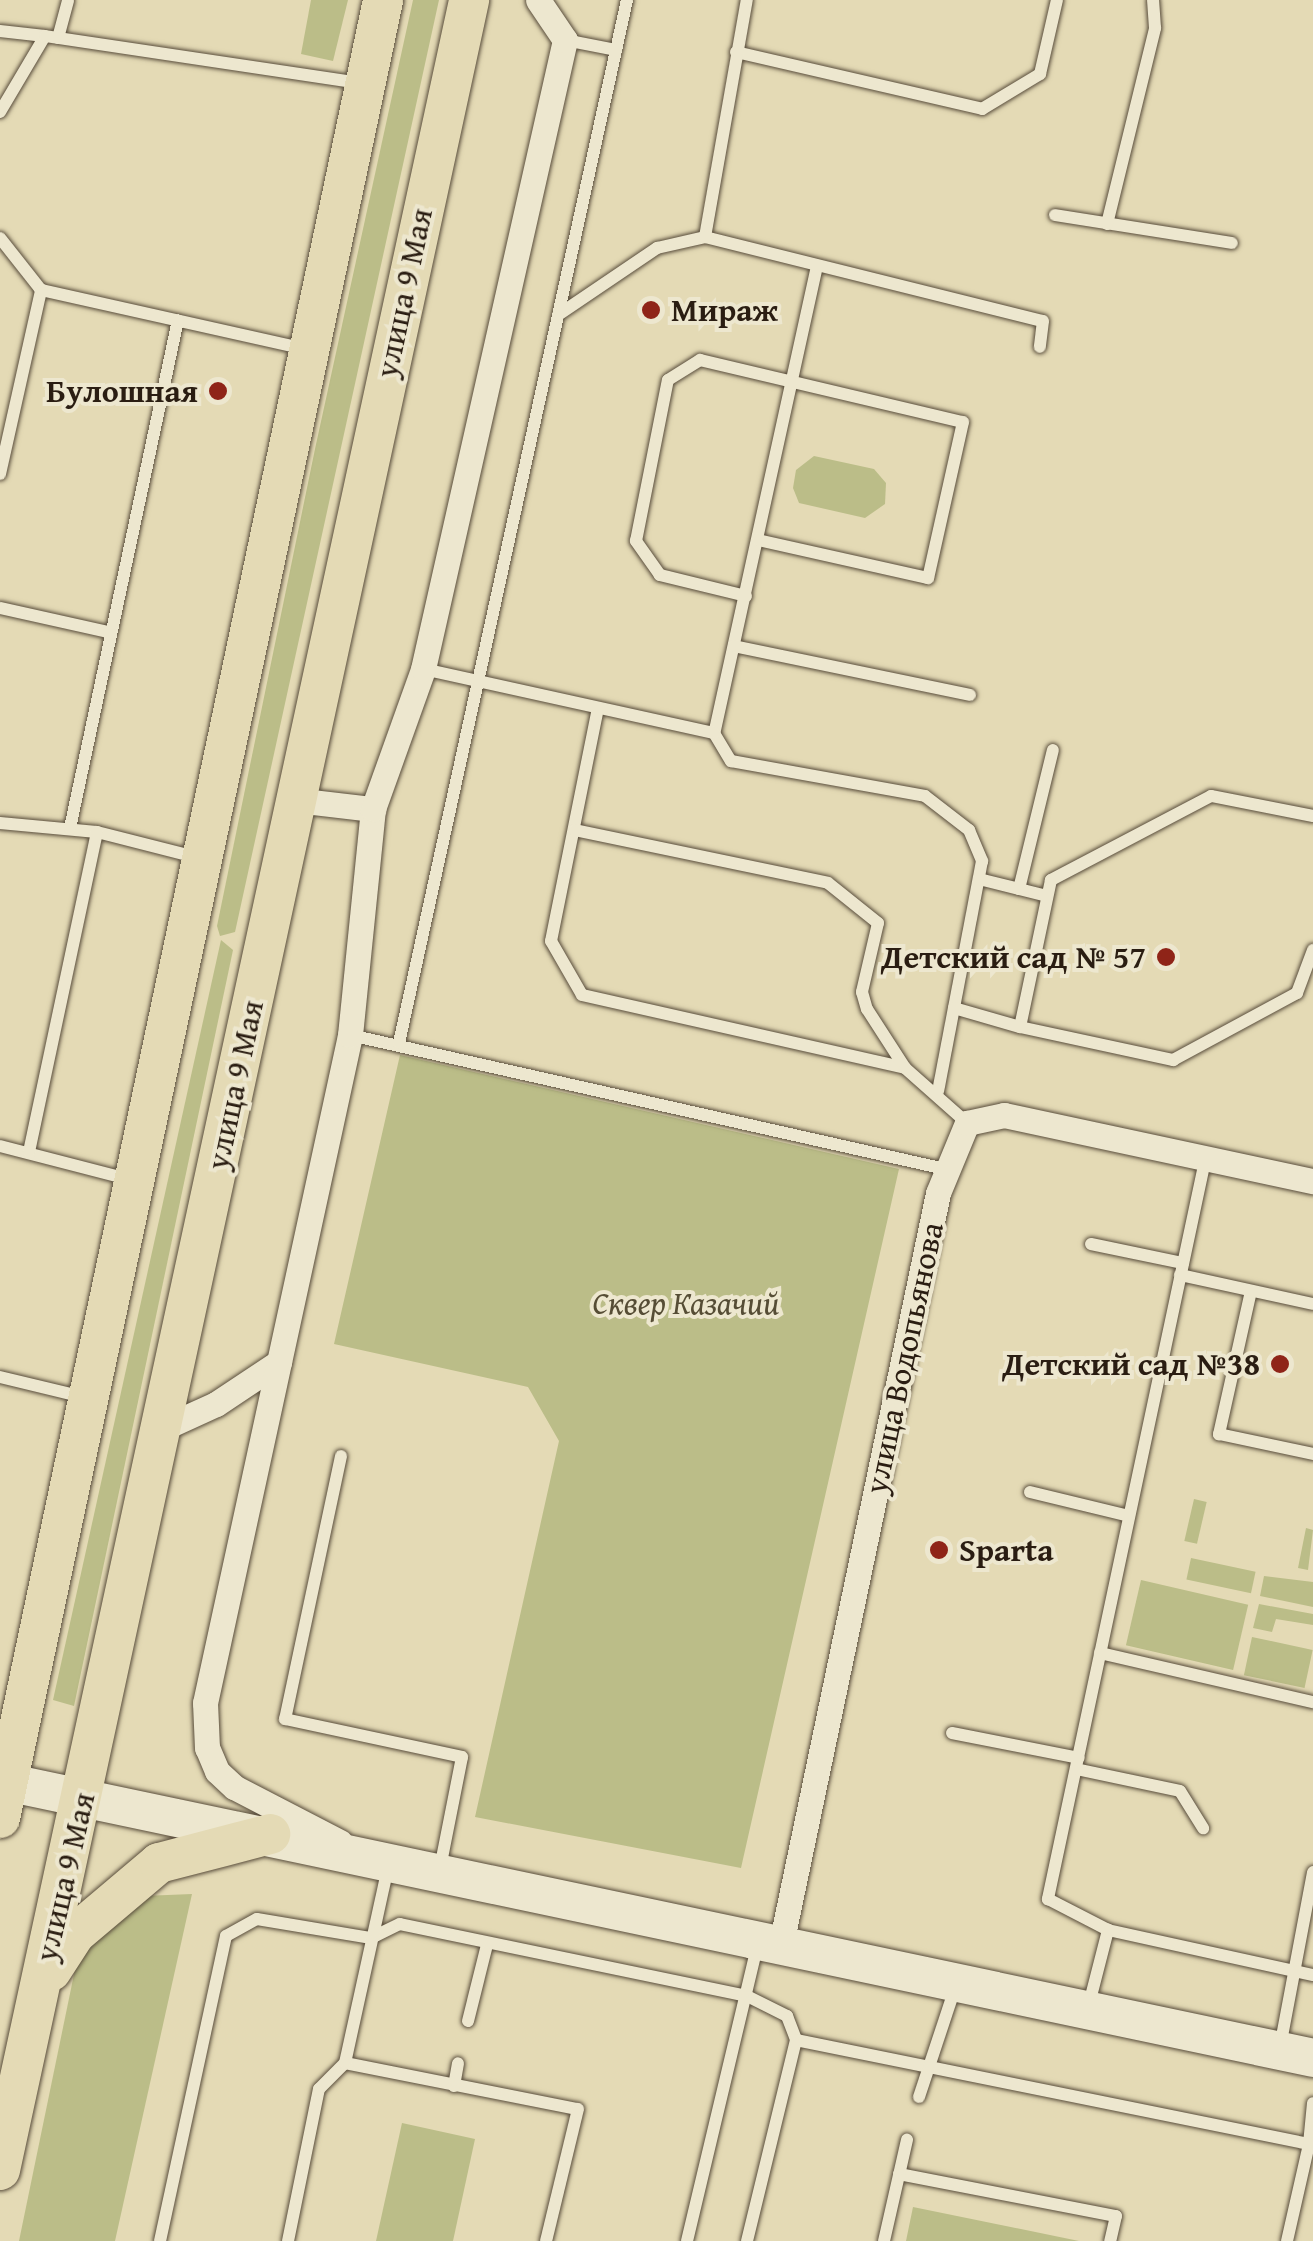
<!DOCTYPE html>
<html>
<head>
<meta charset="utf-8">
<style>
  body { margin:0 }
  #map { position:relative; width:1313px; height:2241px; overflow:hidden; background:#e4dab5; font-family:"Gentium Book Plus",serif }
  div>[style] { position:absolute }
  .green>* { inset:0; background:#bbbd88; transform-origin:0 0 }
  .roads { filter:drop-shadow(0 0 2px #584c3b) drop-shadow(0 0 2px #584c3b) }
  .lane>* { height:12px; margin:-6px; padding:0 6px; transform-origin:6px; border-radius:6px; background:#ede7cf }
  .street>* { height:25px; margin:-12.5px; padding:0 12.5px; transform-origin:12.5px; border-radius:12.5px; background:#ede7cf }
  .secondary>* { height:38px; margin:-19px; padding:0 19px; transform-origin:19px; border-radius:19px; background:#ede7cf }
  .primary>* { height:40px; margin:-20px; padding:0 20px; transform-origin:20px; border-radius:20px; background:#e4dab5 }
  .dots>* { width:28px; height:28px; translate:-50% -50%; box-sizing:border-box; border:5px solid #ede7cf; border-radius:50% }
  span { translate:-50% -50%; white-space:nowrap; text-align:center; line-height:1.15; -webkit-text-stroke:8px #ede7cf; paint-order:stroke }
  .street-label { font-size:32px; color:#2a1d12 }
  .poi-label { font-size:32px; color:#2a1d12; font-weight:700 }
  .left { translate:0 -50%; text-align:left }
  .right { translate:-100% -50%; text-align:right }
  .park-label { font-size:32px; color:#564d35; font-style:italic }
</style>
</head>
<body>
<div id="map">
  <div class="green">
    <div style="clip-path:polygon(311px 0,348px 0,333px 61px,301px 54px)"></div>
    <div style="clip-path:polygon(413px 0,439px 0,235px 932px,220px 936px,217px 926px,315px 449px)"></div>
    <div style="clip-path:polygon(814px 456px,874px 469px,886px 483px,885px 504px,865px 518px,799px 503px,793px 488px,796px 470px)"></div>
    <div style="clip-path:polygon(221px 940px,233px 950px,74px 1706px,53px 1700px)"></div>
    <div style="clip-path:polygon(400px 1055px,899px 1169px,741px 1868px,475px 1817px,559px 1441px,528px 1387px,334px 1344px)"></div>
    <div style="left:1194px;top:1499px;width:13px;height:43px;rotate:13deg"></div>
    <div style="clip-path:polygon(1306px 1528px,1313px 1530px,1308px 1570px,1298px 1568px)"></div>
    <div style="left:1191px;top:1558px;width:66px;height:22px;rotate:12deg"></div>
    <div style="clip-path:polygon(1264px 1576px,1313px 1582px,1313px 1607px,1260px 1596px)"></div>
    <div style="left:1141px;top:1580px;width:110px;height:67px;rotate:13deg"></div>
    <div style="clip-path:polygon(1259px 1604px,1313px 1614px,1313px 1625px,1276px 1619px,1272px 1632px,1253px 1628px)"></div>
    <div style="left:1252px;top:1637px;width:62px;height:39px;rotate:12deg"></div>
    <div style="clip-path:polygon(192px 1894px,115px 2241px,19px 2241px,79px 1950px,143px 1896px)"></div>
    <div style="clip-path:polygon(402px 2123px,475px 2139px,453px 2241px,376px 2241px)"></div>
    <div style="clip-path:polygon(913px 2207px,1079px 2241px,906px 2241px)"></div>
  </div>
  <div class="roads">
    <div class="lane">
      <div style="left:0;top:31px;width:45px;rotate:6.3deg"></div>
      <div style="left:58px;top:38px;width:39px;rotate:-75deg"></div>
      <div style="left:565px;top:40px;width:52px;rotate:11.1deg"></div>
      <div style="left:736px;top:52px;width:253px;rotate:13deg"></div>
      <div style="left:982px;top:109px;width:68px;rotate:-31.1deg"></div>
      <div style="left:1040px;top:74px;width:76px;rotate:-77.1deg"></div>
      <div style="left:0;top:112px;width:88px;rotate:-59.4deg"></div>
      <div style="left:45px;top:36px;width:319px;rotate:8.5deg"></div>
      <div style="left:1055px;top:215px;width:179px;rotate:9deg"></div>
      <div style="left:1107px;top:224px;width:202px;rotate:-76.2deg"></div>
      <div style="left:1155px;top:28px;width:28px;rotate:-94deg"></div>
      <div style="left:705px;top:237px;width:241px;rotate:-80deg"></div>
      <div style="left:0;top:238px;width:66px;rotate:51.7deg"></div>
      <div style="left:41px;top:290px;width:270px;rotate:12.6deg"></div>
      <div style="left:817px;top:266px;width:478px;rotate:102.4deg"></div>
      <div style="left:714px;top:733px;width:33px;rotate:59deg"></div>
      <div style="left:731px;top:761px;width:197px;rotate:10.2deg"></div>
      <div style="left:925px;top:796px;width:56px;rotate:37.7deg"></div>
      <div style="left:969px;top:830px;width:34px;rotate:67deg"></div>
      <div style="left:982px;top:861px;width:234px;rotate:100.8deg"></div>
      <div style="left:558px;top:315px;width:120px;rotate:-34.1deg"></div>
      <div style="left:657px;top:248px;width:49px;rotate:-12.9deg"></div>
      <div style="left:705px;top:237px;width:348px;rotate:14deg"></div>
      <div style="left:1043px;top:321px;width:26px;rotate:97deg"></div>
      <div style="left:0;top:474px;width:189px;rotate:-77.4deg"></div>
      <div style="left:746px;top:596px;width:89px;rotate:-166.3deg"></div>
      <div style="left:660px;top:575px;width:42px;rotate:-125.2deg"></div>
      <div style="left:636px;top:541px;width:164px;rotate:-78.8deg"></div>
      <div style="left:668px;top:380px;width:38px;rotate:-32deg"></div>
      <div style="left:700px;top:360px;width:270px;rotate:13.3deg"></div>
      <div style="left:963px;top:422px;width:160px;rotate:102.6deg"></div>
      <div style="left:928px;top:578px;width:174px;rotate:-167.4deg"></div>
      <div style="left:0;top:608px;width:111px;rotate:12.5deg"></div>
      <div style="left:734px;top:646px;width:241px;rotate:11.7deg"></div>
      <div style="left:423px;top:669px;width:298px;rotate:12.4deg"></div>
      <div style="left:598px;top:708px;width:238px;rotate:101.4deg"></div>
      <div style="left:551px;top:941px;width:62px;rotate:60.1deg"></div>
      <div style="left:582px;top:995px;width:331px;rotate:12.7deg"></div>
      <div style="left:1313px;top:816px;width:104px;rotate:-168.9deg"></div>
      <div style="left:1211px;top:796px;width:181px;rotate:152.3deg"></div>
      <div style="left:1051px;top:880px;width:150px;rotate:101.9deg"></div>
      <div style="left:1020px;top:1027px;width:157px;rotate:12.2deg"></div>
      <div style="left:1173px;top:1060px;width:141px;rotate:-28.4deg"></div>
      <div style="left:1297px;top:993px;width:46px;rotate:-69.6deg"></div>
      <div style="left:0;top:823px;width:97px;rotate:5.3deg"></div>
      <div style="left:97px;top:832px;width:105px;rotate:14.3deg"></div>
      <div style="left:70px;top:828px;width:519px;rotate:-78deg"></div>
      <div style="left:575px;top:830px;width:258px;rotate:11.8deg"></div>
      <div style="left:828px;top:883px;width:64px;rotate:38.7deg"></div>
      <div style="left:878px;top:923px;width:71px;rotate:103.1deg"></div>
      <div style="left:862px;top:992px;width:18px;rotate:74deg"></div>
      <div style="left:867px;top:1009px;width:70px;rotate:57.2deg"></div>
      <div style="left:905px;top:1068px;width:83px;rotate:41.6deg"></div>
      <div style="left:979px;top:879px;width:41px;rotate:14deg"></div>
      <div style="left:1019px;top:889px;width:143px;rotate:-76.3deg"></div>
      <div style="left:1019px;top:889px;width:29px;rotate:14deg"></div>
      <div style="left:954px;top:1008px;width:69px;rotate:16.1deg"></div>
      <div style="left:350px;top:1035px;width:610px;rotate:12.69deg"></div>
      <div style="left:399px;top:1043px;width:1068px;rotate:-77.67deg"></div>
      <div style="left:0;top:1146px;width:132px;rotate:14.5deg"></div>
      <div style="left:29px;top:1152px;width:327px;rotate:-78deg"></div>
      <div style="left:1206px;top:1156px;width:760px;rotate:102.01deg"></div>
      <div style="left:1048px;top:1899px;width:68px;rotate:27.3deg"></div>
      <div style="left:1108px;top:1930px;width:210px;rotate:12.4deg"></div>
      <div style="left:1091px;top:1244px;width:94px;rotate:11.7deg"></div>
      <div style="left:1180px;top:1275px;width:136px;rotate:12.3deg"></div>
      <div style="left:1251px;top:1291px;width:147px;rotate:102.6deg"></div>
      <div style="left:1219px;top:1434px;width:96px;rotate:12deg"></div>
      <div style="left:0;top:1377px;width:85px;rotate:13.5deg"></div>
      <div style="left:341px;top:1456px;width:269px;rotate:102deg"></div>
      <div style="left:285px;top:1719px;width:181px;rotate:12.1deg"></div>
      <div style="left:462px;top:1757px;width:113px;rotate:101.2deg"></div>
      <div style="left:1030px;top:1492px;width:102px;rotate:13.6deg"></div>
      <div style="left:1100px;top:1653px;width:219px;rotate:13deg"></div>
      <div style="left:952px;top:1733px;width:129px;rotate:11.1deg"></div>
      <div style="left:1076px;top:1769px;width:106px;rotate:11.9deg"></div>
      <div style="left:1180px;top:1791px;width:44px;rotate:58.1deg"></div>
      <div style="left:1088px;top:2008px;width:81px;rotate:-75.6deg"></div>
      <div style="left:468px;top:2021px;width:78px;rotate:-76deg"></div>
      <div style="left:796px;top:2040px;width:523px;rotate:11.46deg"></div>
      <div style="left:1309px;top:2144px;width:41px;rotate:-84.4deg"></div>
      <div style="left:1280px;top:2047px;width:178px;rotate:-79.3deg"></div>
      <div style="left:345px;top:2063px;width:237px;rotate:11.2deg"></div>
      <div style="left:578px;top:2109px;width:136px;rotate:103.6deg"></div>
      <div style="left:454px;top:2086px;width:23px;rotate:-80deg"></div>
      <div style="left:919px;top:2097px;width:118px;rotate:-71.7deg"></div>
      <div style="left:899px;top:2174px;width:221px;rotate:11deg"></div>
      <div style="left:1116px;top:2216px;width:26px;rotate:103deg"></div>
      <div style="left:160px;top:2241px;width:312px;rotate:-77.8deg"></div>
      <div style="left:226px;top:1936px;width:35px;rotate:-29deg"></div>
      <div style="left:257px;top:1919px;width:116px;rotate:9.5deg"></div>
      <div style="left:371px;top:1938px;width:32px;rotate:-26deg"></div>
      <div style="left:400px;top:1924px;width:354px;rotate:11.7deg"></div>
      <div style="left:747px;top:1996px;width:45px;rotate:26.6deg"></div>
      <div style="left:787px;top:2016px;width:26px;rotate:69deg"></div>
      <div style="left:796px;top:2040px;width:207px;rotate:103.7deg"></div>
      <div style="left:288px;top:2241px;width:155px;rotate:-78.5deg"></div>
      <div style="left:319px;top:2089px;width:37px;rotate:-45deg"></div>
      <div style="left:345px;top:2063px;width:201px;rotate:-77.6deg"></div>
      <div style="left:687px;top:2241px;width:302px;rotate:-76.6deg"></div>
      <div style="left:884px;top:2241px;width:104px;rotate:-77.2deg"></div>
      <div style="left:1287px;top:2241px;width:99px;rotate:-77.2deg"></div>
    </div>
    <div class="street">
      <div style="left:296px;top:800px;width:78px;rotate:6.7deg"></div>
      <div style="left:161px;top:1429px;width:60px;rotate:-24.4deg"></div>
      <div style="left:216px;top:1404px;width:76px;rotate:-33.7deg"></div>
      <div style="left:340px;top:1842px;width:119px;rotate:-152.6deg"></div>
      <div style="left:234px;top:1787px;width:23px;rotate:-137deg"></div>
      <div style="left:217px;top:1771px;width:25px;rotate:-113deg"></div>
      <div style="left:207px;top:1748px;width:45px;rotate:-92.5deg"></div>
      <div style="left:205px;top:1703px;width:684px;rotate:-77.75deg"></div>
      <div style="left:350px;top:1035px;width:227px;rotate:-84.2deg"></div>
      <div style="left:373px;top:809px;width:149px;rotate:-70.3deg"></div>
      <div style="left:423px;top:669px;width:645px;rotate:-77.28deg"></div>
      <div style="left:565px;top:40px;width:48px;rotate:-124deg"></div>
      <div style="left:781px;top:1944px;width:767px;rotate:-78.19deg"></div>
      <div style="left:938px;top:1193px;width:76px;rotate:-67.5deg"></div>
      <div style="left:967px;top:1123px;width:38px;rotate:-12deg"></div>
      <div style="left:1004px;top:1115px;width:316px;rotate:12.1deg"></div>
    </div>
    <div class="secondary">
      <div style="left:6px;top:1782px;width:1336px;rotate:11.92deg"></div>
    </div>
    <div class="primary">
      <div style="left:0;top:1818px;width:1858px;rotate:-78.1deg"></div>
      <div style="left:51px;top:1971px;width:44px;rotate:-57deg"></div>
      <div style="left:75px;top:1934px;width:110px;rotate:-40.2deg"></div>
      <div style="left:159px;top:1863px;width:115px;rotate:-14.6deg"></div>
      <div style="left:0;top:2170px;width:2220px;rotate:-77.8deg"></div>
    </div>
  </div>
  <div class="dots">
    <div style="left:651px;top:310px;background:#8f2418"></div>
    <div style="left:218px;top:391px;background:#8f2418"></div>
    <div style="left:1166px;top:957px;background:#8f2418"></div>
    <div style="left:1280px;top:1364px;background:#8f2418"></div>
    <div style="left:939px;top:1550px;background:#8f2418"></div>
  </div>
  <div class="street-label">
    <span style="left:404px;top:293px;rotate:-78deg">улица 9 Мая</span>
    <span style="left:235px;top:1085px;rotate:-78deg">улица 9 Мая</span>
    <span style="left:904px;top:1358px;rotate:-78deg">улица Водопьянова</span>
    <span style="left:65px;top:1877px;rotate:-77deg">улица 9 Мая</span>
  </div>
  <div class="poi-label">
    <span class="left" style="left:671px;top:310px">Мираж</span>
    <span class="right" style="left:198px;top:391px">Булошная</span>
    <span class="right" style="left:1146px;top:957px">Детский сад № 57</span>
    <span class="right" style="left:1260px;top:1364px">Детский сад №38</span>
    <span class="left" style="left:959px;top:1550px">Sparta</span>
  </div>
  <div class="park-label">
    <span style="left:686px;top:1303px">Сквер Казачий</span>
  </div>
</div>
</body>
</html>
